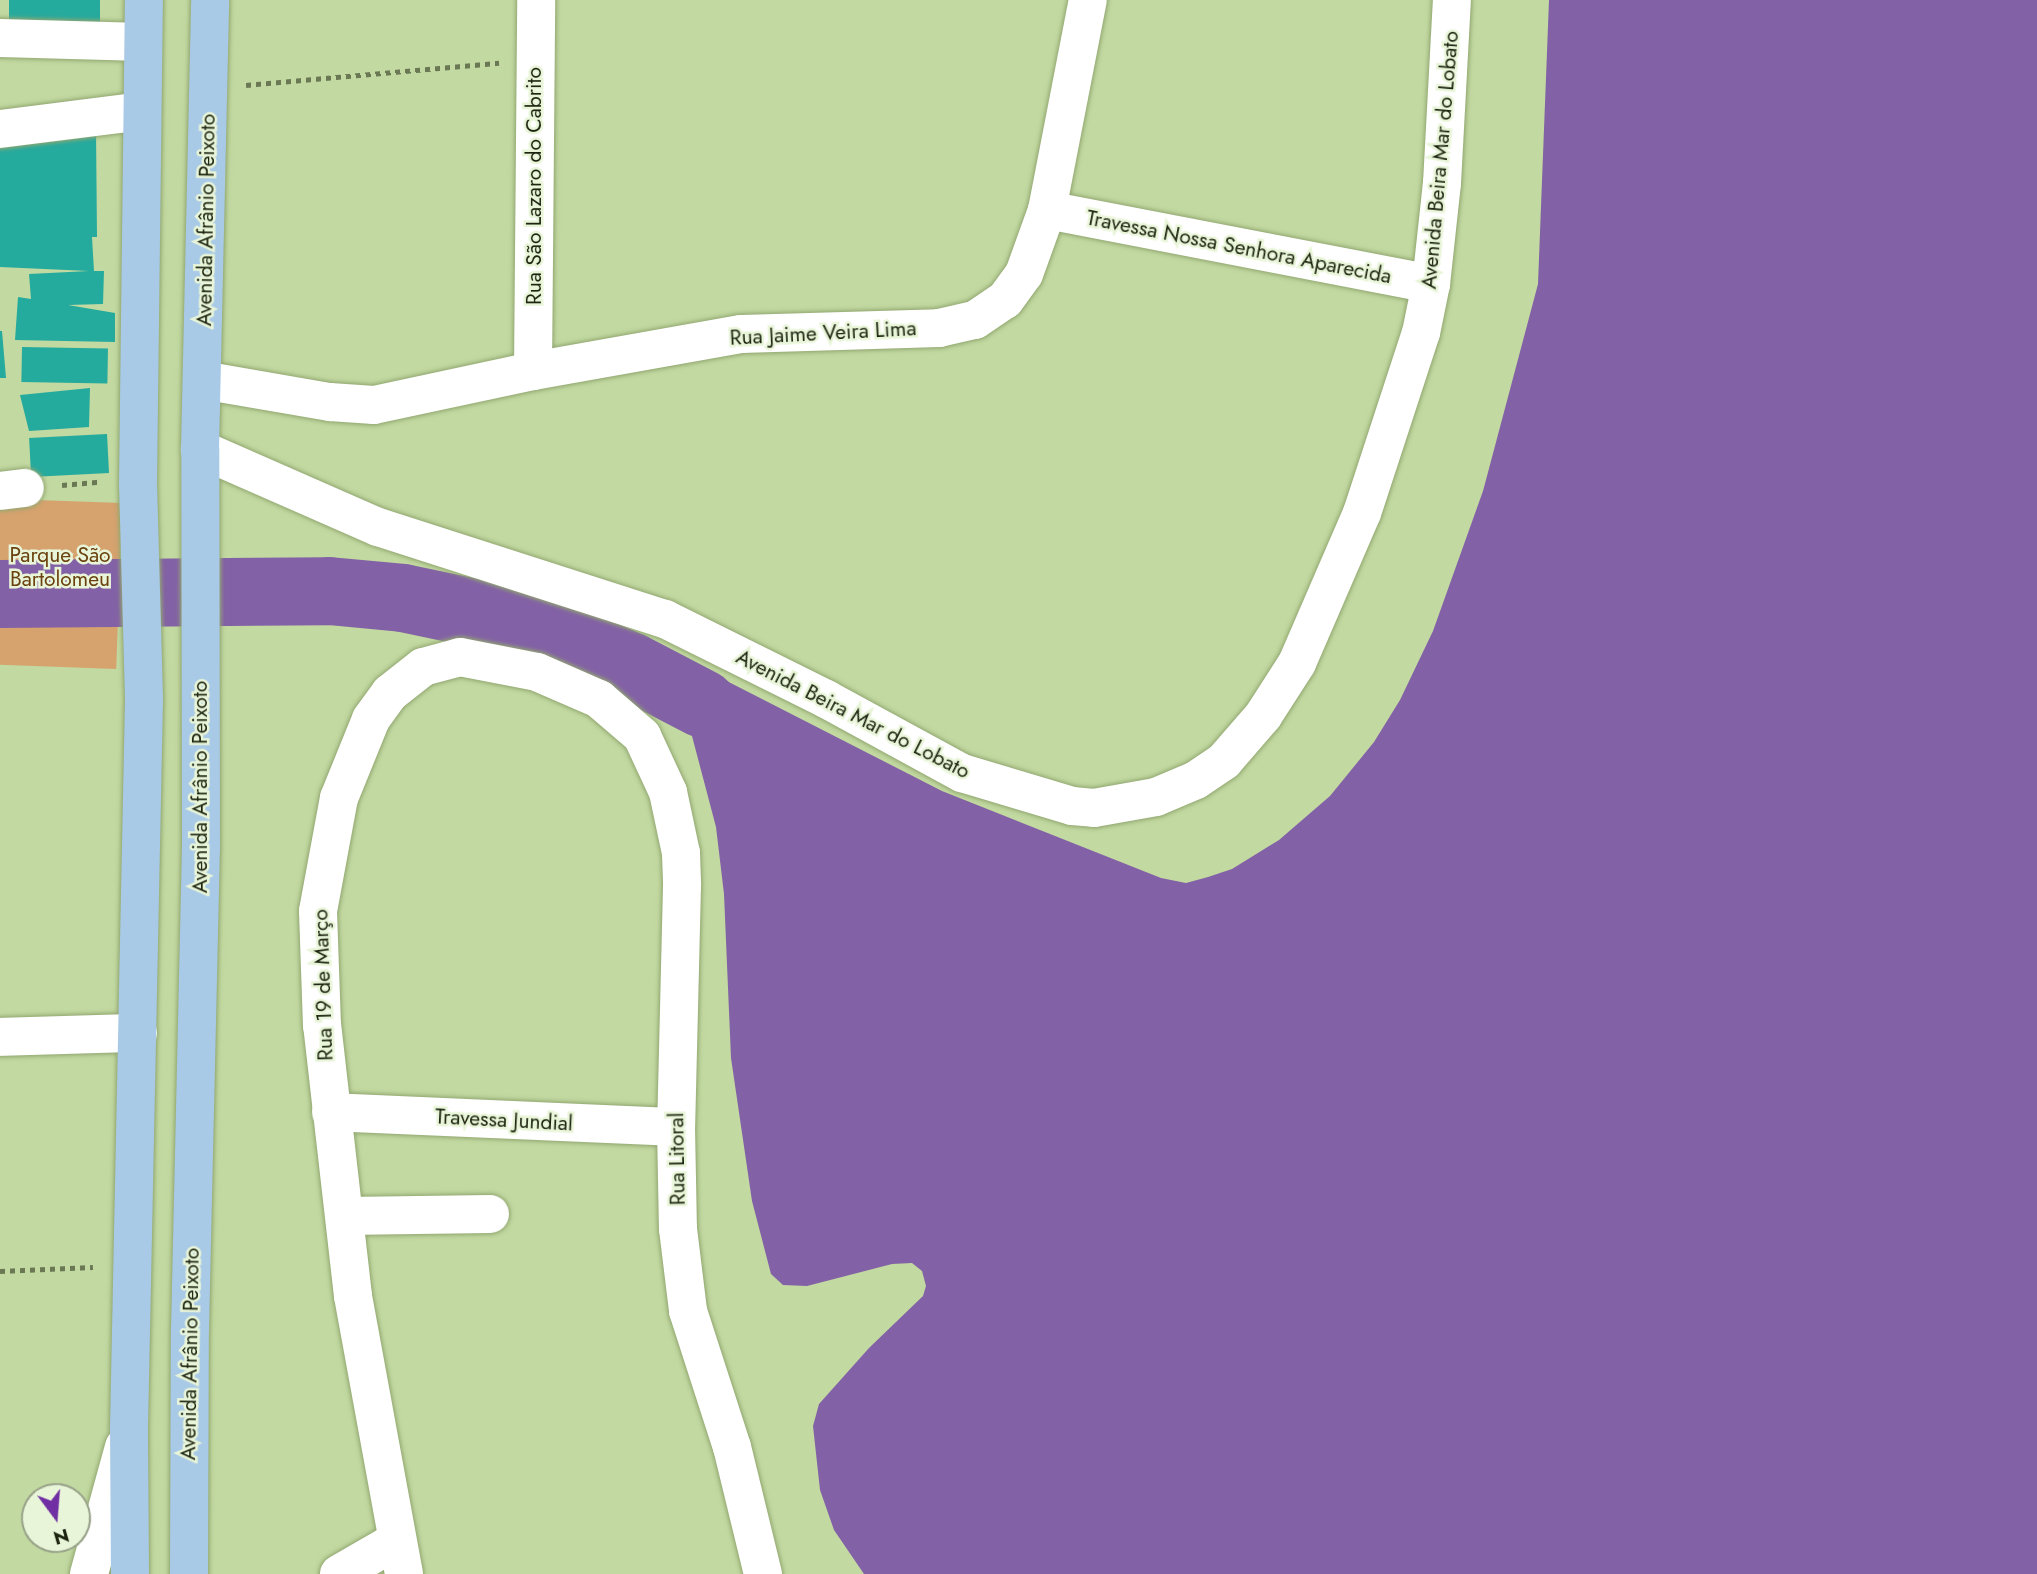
<!DOCTYPE html>
<html>
<head>
<meta charset="utf-8">
<style>
  body { margin:0 }
  #map { position:relative; width:2037px; height:1574px; overflow:hidden; background:#c2d9a1; font-family:Jost,sans-serif }
  div>[style] { position:absolute }
  .green>* { inset:0; background:#d6a26e; transform-origin:0 0 }
  .water>* { inset:0; background:#8361a6 }
  .river>* { height:68px; margin:-34px; padding:0 34px; transform-origin:34px; border-radius:34px; background:#8361a6 }
  .building>* { inset:0; background:#25aa9e; transform-origin:0 0 }
  .path>* { height:4.5px; margin-top:-2.25px; transform-origin:0; background:repeating-linear-gradient(90deg,#6a7954 0 5px,transparent 0 10px) }
  .roads { filter:drop-shadow(0 0 2px #92a771) drop-shadow(0 0 2px #92a771) }
  .minor>* { height:38px; margin:-19px; padding:0 19px; transform-origin:19px; border-radius:19px; background:#fff }
  .major>* { height:38px; margin:-19px; padding:0 19px; transform-origin:19px; border-radius:19px; background:#a9cae6 }
  span { translate:-50% -50%; white-space:nowrap; text-align:center; line-height:1.15; -webkit-text-stroke:5px #e9f5d9; paint-order:stroke }
  .street-label { font-size:21px; color:#1c240f }
  .park-label { font-size:21px; color:#6a410f }
  .north { position:absolute; left:21px; top:1483px; width:70px; height:70px; box-sizing:border-box; background:#e9f5d9; border:2px solid #97a188; border-radius:50%; rotate:164deg; font-size:19px; font-weight:700; line-height:28px; text-align:center; color:#1c240f }
  .north::after { content:''; display:block; margin:auto; width:24px; height:32px; background:#702fa3; clip-path:polygon(50% 0,100% 100%,50% 72%,0 100%) }
</style>
</head>
<body>
<div id="map">
  <div class="green">
    <div style="left:122px;top:503px;width:166px;height:122px;rotate:92deg"></div>
  </div>
  <div class="water">
    <div style="clip-path:polygon(1549px 0,2037px 0,2037px 1574px,864px 1574px,834px 1530px,820px 1490px,813px 1426px,819px 1404px,869px 1348px,923px 1296px,926px 1286px,922px 1271px,912px 1263px,892px 1264px,807px 1286px,783px 1285px,771px 1274px,752px 1201px,731px 1058px,724px 894px,716px 827px,692px 736px,713px 674px,942px 791px,1161px 878px,1186px 883px,1208px 877px,1232px 869px,1279px 840px,1330px 796px,1374px 742px,1400px 700px,1433px 631px,1483px 491px,1538px 284px)"></div>
  </div>
  <div class="river">
    <div style="left:0;top:594px;width:329px;rotate:-0.5deg"></div>
    <div style="left:329px;top:591px;width:74px;rotate:5.4deg"></div>
    <div style="left:403px;top:598px;width:74px;rotate:11.8deg"></div>
    <div style="left:475px;top:613px;width:99px;rotate:16.4deg"></div>
    <div style="left:570px;top:641px;width:65px;rotate:22.6deg"></div>
    <div style="left:630px;top:666px;width:82px;rotate:27.5deg"></div>
  </div>
  <div class="building">
    <div style="left:9px;top:0;width:91px;height:36px"></div>
    <div style="clip-path:polygon(96px 130px,97px 237px,92px 237px,94px 271px,104px 271px,103px 304px,68px 305px,115px 313px,115px 342px,15px 340px,18px 297px,31px 299px,29px 274px,89px 271px,0 267px,0 139px)"></div>
    <div style="clip-path:polygon(0 331px,2px 331px,6px 378px,0 378px)"></div>
    <div style="left:22px;top:347px;width:86px;height:35px;rotate:1deg"></div>
    <div style="clip-path:polygon(90px 388px,89px 427px,29px 431px,20px 395px)"></div>
    <div style="left:107px;top:434px;width:39px;height:78px;rotate:87deg"></div>
  </div>
  <div class="path">
    <div style="left:246px;top:85px;width:254px;rotate:-5deg"></div>
    <div style="left:62px;top:485px;width:37px;rotate:-5deg"></div>
    <div style="left:0;top:1271px;width:93px;rotate:-2.5deg"></div>
  </div>
  <div class="roads">
    <div class="minor">
      <div style="left:0;top:38px;width:143px;rotate:1.6deg"></div>
      <div style="left:0;top:129px;width:143px;rotate:-7.2deg"></div>
      <div style="left:1047px;top:210px;width:391px;rotate:10.9deg"></div>
      <div style="left:533px;top:371px;width:371px;rotate:-89.5deg"></div>
      <div style="left:202px;top:380px;width:130px;rotate:9.8deg"></div>
      <div style="left:330px;top:402px;width:44px;rotate:3.9deg"></div>
      <div style="left:374px;top:405px;width:163px;rotate:-12.1deg"></div>
      <div style="left:533px;top:371px;width:211px;rotate:-10.1deg"></div>
      <div style="left:741px;top:334px;width:198px;rotate:-1.7deg"></div>
      <div style="left:939px;top:328px;width:37px;rotate:-13deg"></div>
      <div style="left:975px;top:320px;width:36px;rotate:-34deg"></div>
      <div style="left:1005px;top:300px;width:32px;rotate:-54deg"></div>
      <div style="left:1024px;top:274px;width:68px;rotate:-70.2deg"></div>
      <div style="left:1047px;top:210px;width:214px;rotate:-79deg"></div>
      <div style="left:200px;top:449px;width:194px;rotate:23.7deg"></div>
      <div style="left:378px;top:527px;width:301px;rotate:17.8deg"></div>
      <div style="left:665px;top:619px;width:180px;rotate:26.4deg"></div>
      <div style="left:826px;top:699px;width:155px;rotate:28.6deg"></div>
      <div style="left:962px;top:773px;width:115px;rotate:16.7deg"></div>
      <div style="left:1072px;top:806px;width:22px;rotate:5deg"></div>
      <div style="left:1094px;top:808px;width:63px;rotate:-10.1deg"></div>
      <div style="left:1156px;top:797px;width:43px;rotate:-23deg"></div>
      <div style="left:1196px;top:780px;width:34px;rotate:-34deg"></div>
      <div style="left:1224px;top:761px;width:60px;rotate:-49.1deg"></div>
      <div style="left:1263px;top:716px;width:63px;rotate:-57.3deg"></div>
      <div style="left:1297px;top:663px;width:163px;rotate:-66.6deg"></div>
      <div style="left:1362px;top:513px;width:189px;rotate:-71.9deg"></div>
      <div style="left:1421px;top:333px;width:50px;rotate:-78.5deg"></div>
      <div style="left:1431px;top:284px;width:102px;rotate:-83.8deg"></div>
      <div style="left:1442px;top:183px;width:183px;rotate:-86.9deg"></div>
      <div style="left:0;top:491px;width:25px;rotate:-7deg"></div>
      <div style="left:0;top:1037px;width:138px;rotate:-1.7deg"></div>
      <div style="left:331px;top:1112px;width:345px;rotate:2.5deg"></div>
      <div style="left:345px;top:1216px;width:145px;rotate:-0.8deg"></div>
      <div style="left:89px;top:1574px;width:132px;rotate:-74.6deg"></div>
      <div style="left:339px;top:1574px;width:66px;rotate:-30.1deg"></div>
      <div style="left:404px;top:1574px;width:283px;rotate:-100.4deg"></div>
      <div style="left:353px;top:1296px;width:272px;rotate:-96.5deg"></div>
      <div style="left:322px;top:1026px;width:115px;rotate:-92deg"></div>
      <div style="left:318px;top:911px;width:115px;rotate:-79.5deg"></div>
      <div style="left:339px;top:798px;width:85px;rotate:-67.9deg"></div>
      <div style="left:371px;top:719px;width:32px;rotate:-54deg"></div>
      <div style="left:390px;top:693px;width:42px;rotate:-38.2deg"></div>
      <div style="left:423px;top:667px;width:38px;rotate:-15deg"></div>
      <div style="left:460px;top:657px;width:78px;rotate:11deg"></div>
      <div style="left:537px;top:672px;width:68px;rotate:23.5deg"></div>
      <div style="left:599px;top:699px;width:57px;rotate:40.7deg"></div>
      <div style="left:642px;top:736px;width:62px;rotate:65.1deg"></div>
      <div style="left:668px;top:792px;width:62px;rotate:78deg"></div>
      <div style="left:681px;top:853px;width:33px;rotate:88deg"></div>
      <div style="left:682px;top:886px;width:241px;rotate:91.4deg"></div>
      <div style="left:676px;top:1127px;width:102px;rotate:88.9deg"></div>
      <div style="left:678px;top:1229px;width:83px;rotate:83deg"></div>
      <div style="left:688px;top:1311px;width:143px;rotate:72.1deg"></div>
      <div style="left:732px;top:1447px;width:131px;rotate:76.3deg"></div>
    </div>
    <div class="major">
      <div style="left:130px;top:1574px;width:146px;rotate:-90.4deg"></div>
      <div style="left:129px;top:1428px;width:730px;rotate:-88.82deg"></div>
      <div style="left:144px;top:698px;width:214px;rotate:-91.6deg"></div>
      <div style="left:138px;top:484px;width:484px;rotate:-89.3deg"></div>
      <div style="left:189px;top:1574px;width:244px;rotate:-89.8deg"></div>
      <div style="left:190px;top:1330px;width:481px;rotate:-88.7deg"></div>
      <div style="left:201px;top:849px;width:400px;rotate:-90.1deg"></div>
      <div style="left:200px;top:449px;width:449px;rotate:-88.7deg"></div>
    </div>
  </div>
  <div class="street-label">
    <span style="left:1440px;top:160px;rotate:-85deg">Avenida Beira Mar do Lobato</span>
    <span style="left:534px;top:186px;rotate:-90deg">Rua São Lazaro do Cabrito</span>
    <span style="left:206px;top:220px;rotate:-89deg">Avenida Afrânio Peixoto</span>
    <span style="left:1239px;top:247px;rotate:11deg">Travessa Nossa Senhora Aparecida</span>
    <span style="left:823px;top:333px;rotate:-3deg">Rua Jaime Veira Lima</span>
    <span style="left:853px;top:714px;rotate:27deg">Avenida Beira Mar do Lobato</span>
    <span style="left:200px;top:787px;rotate:-90deg">Avenida Afrânio Peixoto</span>
    <span style="left:323px;top:985px;rotate:-92deg">Rua 19 de Março</span>
    <span style="left:504px;top:1120px;rotate:3deg">Travessa Jundial</span>
    <span style="left:677px;top:1159px;rotate:-91deg">Rua Litoral</span>
    <span style="left:190px;top:1354px;rotate:-89deg">Avenida Afrânio Peixoto</span>
  </div>
  <div class="park-label">
    <span style="left:60px;top:567px">Parque São<br>Bartolomeu</span>
  </div>
  <div class="north">N</div>
</div>
</body>
</html>
